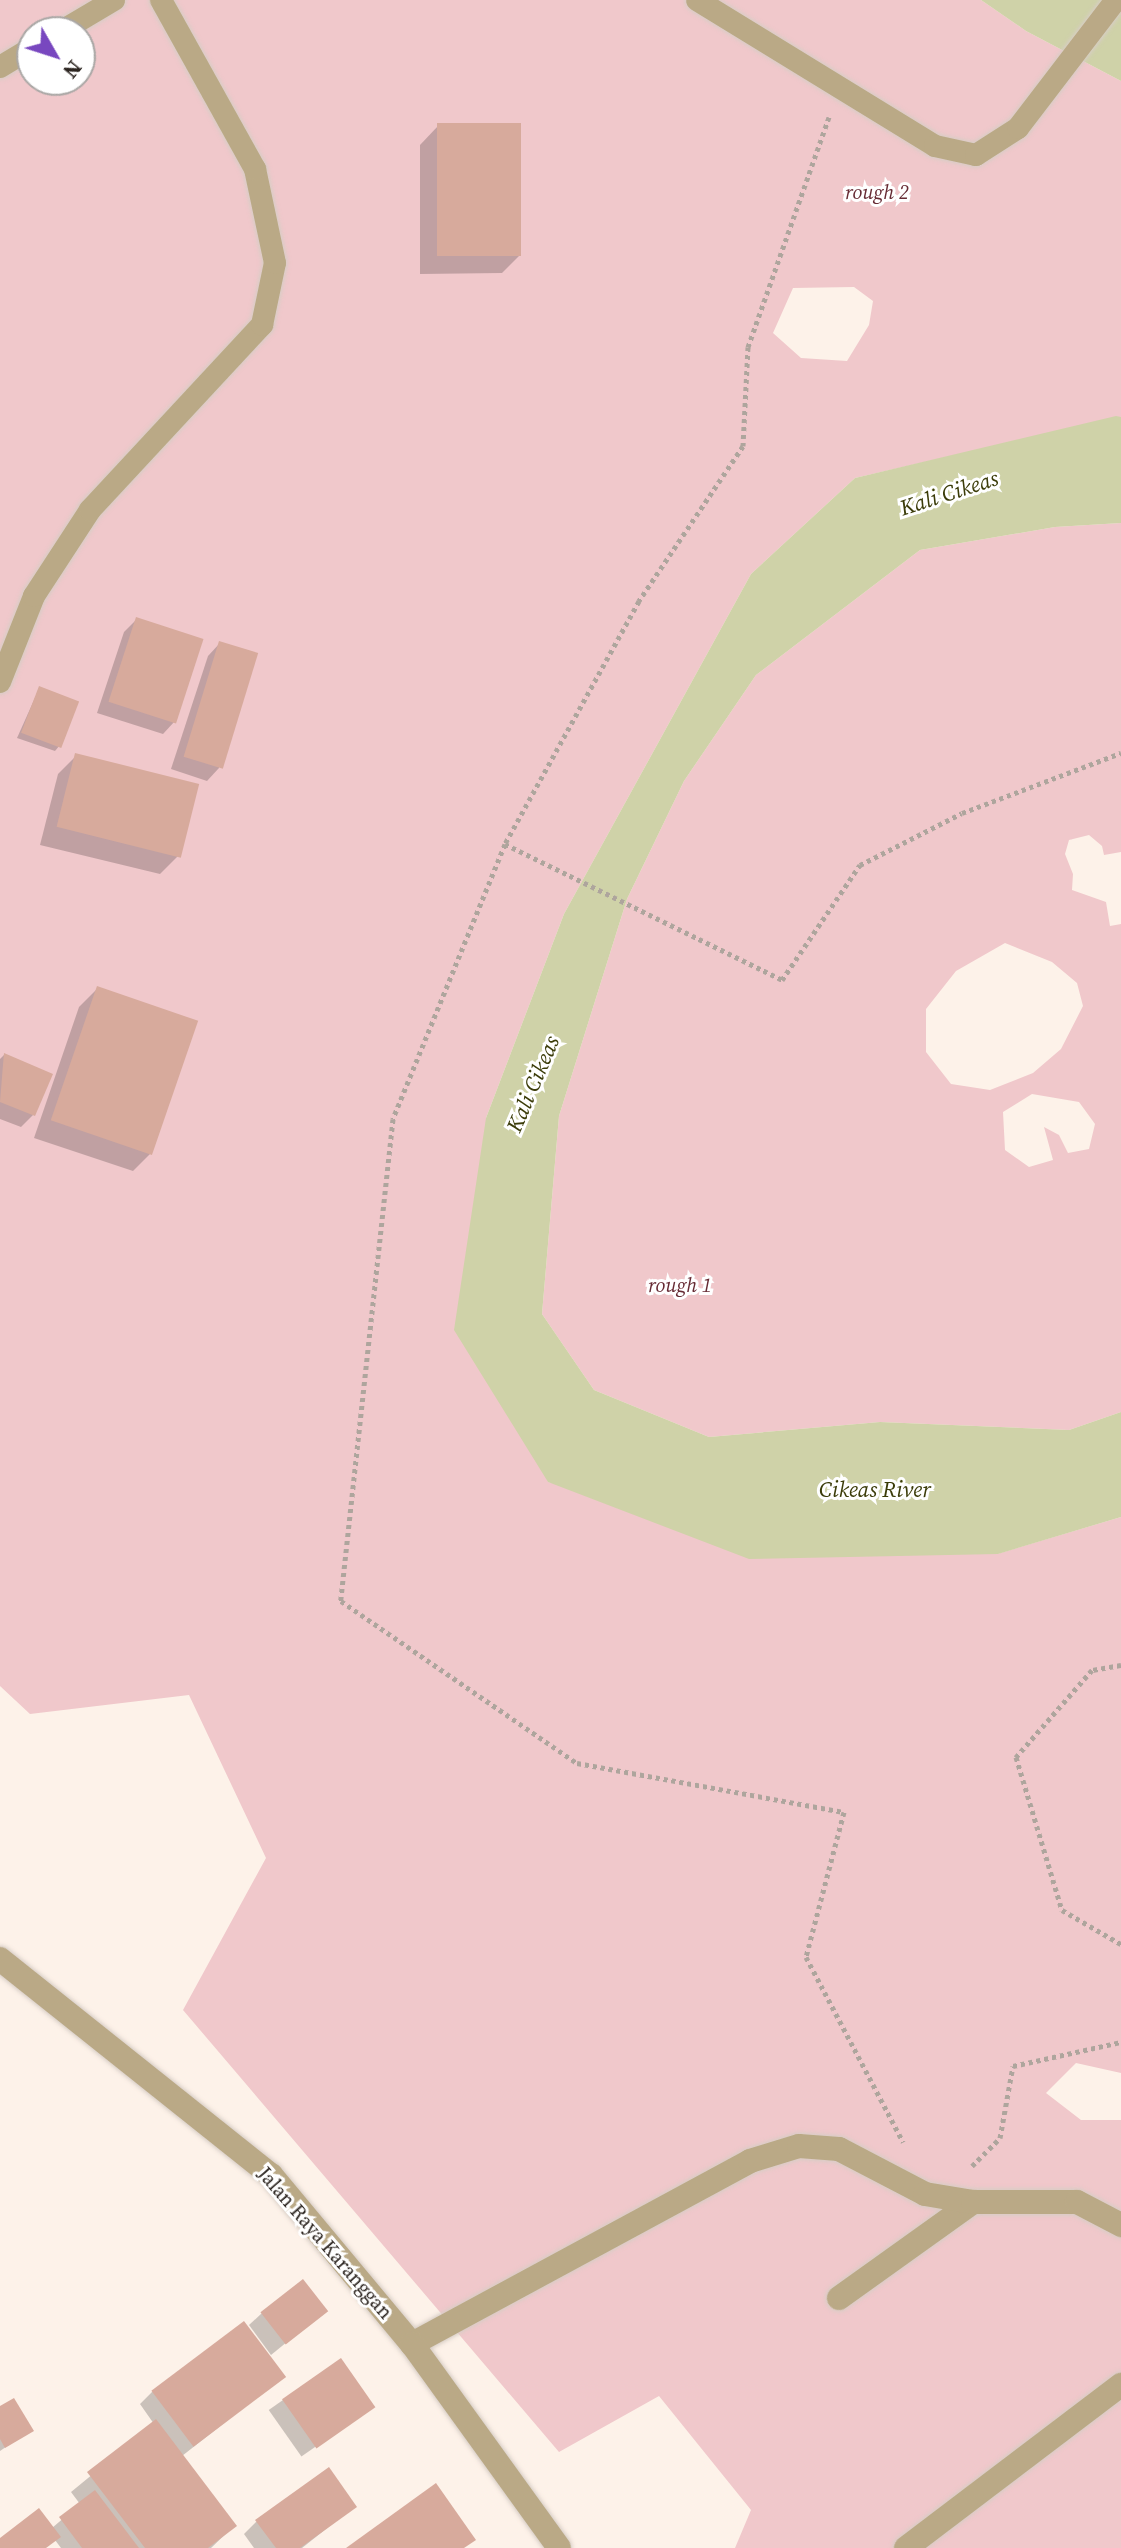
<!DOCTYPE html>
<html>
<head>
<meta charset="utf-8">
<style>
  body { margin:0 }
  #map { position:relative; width:1121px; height:2548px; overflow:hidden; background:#fdf2e9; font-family:"Source Serif 4",serif }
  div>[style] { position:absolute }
  .green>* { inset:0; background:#f0c8cb }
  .water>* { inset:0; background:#cfd2a8 }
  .shadow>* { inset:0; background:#0003; transform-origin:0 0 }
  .building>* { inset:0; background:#d7aa9c; transform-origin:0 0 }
  .path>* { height:5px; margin-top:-2.5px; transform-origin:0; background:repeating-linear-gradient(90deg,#aea59d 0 4px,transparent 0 8px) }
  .roads { filter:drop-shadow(0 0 2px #d7cdc5) drop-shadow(0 0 2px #d7cdc5) }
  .service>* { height:22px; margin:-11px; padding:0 11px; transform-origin:11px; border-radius:11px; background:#baa986 }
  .minor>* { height:24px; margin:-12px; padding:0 12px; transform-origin:12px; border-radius:12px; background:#baa986 }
  .tertiary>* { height:24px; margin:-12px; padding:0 12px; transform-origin:12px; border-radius:12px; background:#baa986 }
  span { translate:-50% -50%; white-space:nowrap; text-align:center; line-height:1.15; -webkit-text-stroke:6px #fff; paint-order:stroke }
  .park-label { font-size:20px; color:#662a33; font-style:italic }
  .street-label { font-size:20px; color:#2b241f }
  .water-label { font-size:22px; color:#3b3c09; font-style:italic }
  .north { position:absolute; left:16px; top:16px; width:80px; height:80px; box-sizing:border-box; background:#fff; border:2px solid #aaa7a5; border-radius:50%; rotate:129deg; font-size:22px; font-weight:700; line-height:32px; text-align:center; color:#2b241f }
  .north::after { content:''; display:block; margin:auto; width:28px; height:36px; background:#7847bf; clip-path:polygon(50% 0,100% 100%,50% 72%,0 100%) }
</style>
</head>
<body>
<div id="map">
  <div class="green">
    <div style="clip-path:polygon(evenodd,0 0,981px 0,1026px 31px,1121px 81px,1121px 417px,855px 478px,751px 574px,564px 914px,486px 1118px,548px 1482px,997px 1554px,1121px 1517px,1121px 2073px,1076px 2063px,1046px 2093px,1081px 2120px,1121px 2120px,1121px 2548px,735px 2548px,751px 2510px,659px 2396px,559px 2452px,183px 2010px,266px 1858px,189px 1695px,30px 1714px,0 1686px,0 0,32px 32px,80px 32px,80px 80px,32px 80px,32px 32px,0 0,854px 287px,873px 301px,869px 325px,847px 361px,801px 358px,773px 333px,793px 288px,854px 287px)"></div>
    <div style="clip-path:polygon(evenodd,1121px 523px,1121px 852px,1104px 855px,1102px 846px,1089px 835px,1069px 840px,1065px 854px,1073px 874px,1072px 890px,1106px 902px,1110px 926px,1121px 924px,1121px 1412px,1069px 1430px,880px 1422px,709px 1437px,594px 1390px,542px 1314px,559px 1116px,627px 899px,684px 781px,756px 675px,920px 550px,1055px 527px,1121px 523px,1005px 943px,1052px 962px,1077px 983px,1083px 1006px,1061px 1049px,1033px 1073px,990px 1090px,951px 1084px,926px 1052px,926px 1009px,956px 971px,1005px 943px,1121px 523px,1032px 1094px,1079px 1102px,1095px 1124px,1089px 1149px,1068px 1153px,1059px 1135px,1044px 1127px,1053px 1160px,1029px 1167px,1005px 1150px,1003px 1112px,1032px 1094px)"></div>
  </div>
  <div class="water">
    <div style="clip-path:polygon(981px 0,1121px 0,1121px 81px,1026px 31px)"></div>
    <div style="clip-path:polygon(1116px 416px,1121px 417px,1121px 523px,1055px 527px,920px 550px,756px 675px,684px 781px,627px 899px,559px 1116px,542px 1314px,594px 1390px,709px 1437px,880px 1422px,1069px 1430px,1121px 1412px,1121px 1517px,998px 1554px,749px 1559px,548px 1482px,454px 1330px,486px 1118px,564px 914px,751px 574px,855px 478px)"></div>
  </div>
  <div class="shadow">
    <div style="clip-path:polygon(438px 126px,520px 255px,502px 273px,420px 274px,420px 145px)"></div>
    <div style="clip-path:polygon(136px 620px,175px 721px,163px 734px,97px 713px,124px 632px)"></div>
    <div style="clip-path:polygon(220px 643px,219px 768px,207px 781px,171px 769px,208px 656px)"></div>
    <div style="clip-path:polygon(39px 689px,60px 745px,55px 751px,17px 738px)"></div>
    <div style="clip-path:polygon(76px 756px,178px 856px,160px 874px,40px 845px,58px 774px)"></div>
    <div style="clip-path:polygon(98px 988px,151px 1153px,133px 1171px,34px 1138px,79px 1007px)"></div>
    <div style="clip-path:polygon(4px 1055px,33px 1115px,21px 1127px,0 1119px,0 1059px)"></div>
    <div style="clip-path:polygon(325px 2311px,271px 2355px,249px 2325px,262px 2313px)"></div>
    <div style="left:340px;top:2360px;width:57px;height:87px;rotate:55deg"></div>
    <div style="clip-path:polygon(283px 2377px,182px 2456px,234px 2526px,211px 2548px,61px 2548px,55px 2540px,45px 2548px,0 2548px,0 2540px,52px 2528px,80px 2504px,71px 2492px,154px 2424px,140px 2404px,152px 2392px)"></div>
    <div style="clip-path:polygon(0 2408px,31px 2430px,0 2451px)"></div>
    <div style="clip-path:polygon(355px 2506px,302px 2548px,254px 2548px,244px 2534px,256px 2522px)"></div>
  </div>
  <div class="building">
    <div style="left:521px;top:123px;width:133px;height:84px;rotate:90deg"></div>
    <div style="left:136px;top:617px;width:71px;height:89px;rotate:18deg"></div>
    <div style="left:219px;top:641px;width:41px;height:121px;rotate:17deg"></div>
    <div style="left:39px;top:686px;width:43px;height:50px;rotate:21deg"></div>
    <div style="left:75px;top:753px;width:128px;height:76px;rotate:14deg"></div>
    <div style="left:97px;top:986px;width:107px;height:142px;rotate:19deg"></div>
    <div style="clip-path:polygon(4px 1053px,53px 1074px,35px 1116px,0 1102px)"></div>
    <div style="left:303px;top:2279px;width:41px;height:54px;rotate:52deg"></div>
    <div style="left:244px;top:2321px;width:70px;height:116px;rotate:53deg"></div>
    <div style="left:341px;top:2358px;width:60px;height:72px;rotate:55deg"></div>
    <div style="clip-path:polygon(14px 2398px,34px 2431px,5px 2448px,0 2439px,0 2406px)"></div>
    <div style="clip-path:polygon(156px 2419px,237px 2526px,208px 2548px,145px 2548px,87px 2472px)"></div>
    <div style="clip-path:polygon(329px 2467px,357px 2507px,300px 2548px,276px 2548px,255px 2520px)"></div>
    <div style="clip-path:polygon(436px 2483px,476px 2540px,464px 2548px,346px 2548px)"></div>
    <div style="clip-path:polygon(95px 2490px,139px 2548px,82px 2548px,59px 2517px)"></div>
    <div style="clip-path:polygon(39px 2508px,61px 2537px,46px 2548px,0 2548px,0 2538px)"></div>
  </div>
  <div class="path">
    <div style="left:829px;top:117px;width:244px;rotate:109.4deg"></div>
    <div style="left:748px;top:347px;width:99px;rotate:92.9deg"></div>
    <div style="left:743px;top:446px;width:187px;rotate:123.9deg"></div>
    <div style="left:639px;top:601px;width:277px;rotate:118.9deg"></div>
    <div style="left:505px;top:844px;width:297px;rotate:112.2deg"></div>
    <div style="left:393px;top:1119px;width:485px;rotate:96.2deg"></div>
    <div style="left:341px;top:1601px;width:286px;rotate:34.5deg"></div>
    <div style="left:577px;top:1763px;width:271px;rotate:10.4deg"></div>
    <div style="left:844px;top:1812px;width:150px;rotate:104.7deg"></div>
    <div style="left:806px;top:1957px;width:209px;rotate:62.3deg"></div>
    <div style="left:505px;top:844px;width:309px;rotate:26.1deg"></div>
    <div style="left:782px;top:980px;width:139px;rotate:-55.9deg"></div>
    <div style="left:860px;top:865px;width:114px;rotate:-27deg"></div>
    <div style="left:962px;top:813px;width:170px;rotate:-20.7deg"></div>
    <div style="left:1121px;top:1665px;width:29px;rotate:170deg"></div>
    <div style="left:1092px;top:1670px;width:116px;rotate:131.1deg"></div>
    <div style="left:1016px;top:1757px;width:160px;rotate:73.3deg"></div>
    <div style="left:1062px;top:1910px;width:68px;rotate:30deg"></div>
    <div style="left:972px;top:2166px;width:40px;rotate:-45deg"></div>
    <div style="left:1000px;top:2138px;width:73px;rotate:-79.8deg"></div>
    <div style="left:1013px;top:2066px;width:111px;rotate:-12.5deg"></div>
  </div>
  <div class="roads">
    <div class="service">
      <div style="left:697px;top:0;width:279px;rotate:31.5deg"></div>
      <div style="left:935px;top:146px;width:42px;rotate:12.4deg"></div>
      <div style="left:976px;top:155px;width:50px;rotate:-32.7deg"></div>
      <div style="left:1018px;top:128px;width:161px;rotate:-52.6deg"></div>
      <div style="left:60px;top:32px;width:63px;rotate:-30.7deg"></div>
      <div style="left:0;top:67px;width:37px;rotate:-31deg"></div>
      <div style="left:0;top:682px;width:92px;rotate:-68.4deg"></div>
      <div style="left:34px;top:596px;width:103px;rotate:-56.9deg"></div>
      <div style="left:90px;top:510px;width:253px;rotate:-47.1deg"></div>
      <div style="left:262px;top:325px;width:63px;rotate:-78.2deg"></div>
      <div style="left:275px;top:263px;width:96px;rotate:-102deg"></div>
      <div style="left:255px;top:169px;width:193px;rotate:-119.1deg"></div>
    </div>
    <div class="minor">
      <div style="left:839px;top:2298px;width:165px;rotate:-35.6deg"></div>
      <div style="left:412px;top:2344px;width:384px;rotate:-28.4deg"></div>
      <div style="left:750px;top:2161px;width:51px;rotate:-17deg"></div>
      <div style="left:799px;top:2146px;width:40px;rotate:4.3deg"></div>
      <div style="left:839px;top:2149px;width:97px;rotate:27.6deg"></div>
      <div style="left:925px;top:2194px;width:49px;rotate:9.5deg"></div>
      <div style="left:973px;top:2202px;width:104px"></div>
      <div style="left:1077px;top:2202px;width:50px;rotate:27.6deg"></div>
      <div style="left:906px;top:2548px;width:270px;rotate:-37.2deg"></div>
    </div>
    <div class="tertiary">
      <div style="left:0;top:1959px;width:347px;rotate:38.6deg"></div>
      <div style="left:271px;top:2175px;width:220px;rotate:50.2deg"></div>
      <div style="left:412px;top:2344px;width:251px;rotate:54.2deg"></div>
    </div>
  </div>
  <div class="park-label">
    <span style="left:877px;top:192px">rough 2</span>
    <span style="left:680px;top:1285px">rough 1</span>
  </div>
  <div class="street-label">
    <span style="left:325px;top:2243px;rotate:49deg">Jalan Raya Karanggan</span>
  </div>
  <div class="water-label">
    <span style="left:949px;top:493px;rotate:-18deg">Kali Cikeas</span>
    <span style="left:533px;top:1084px;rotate:-67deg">Kali Cikeas</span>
    <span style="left:875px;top:1490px">Cikeas River</span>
  </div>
  <div class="north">N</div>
</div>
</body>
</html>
